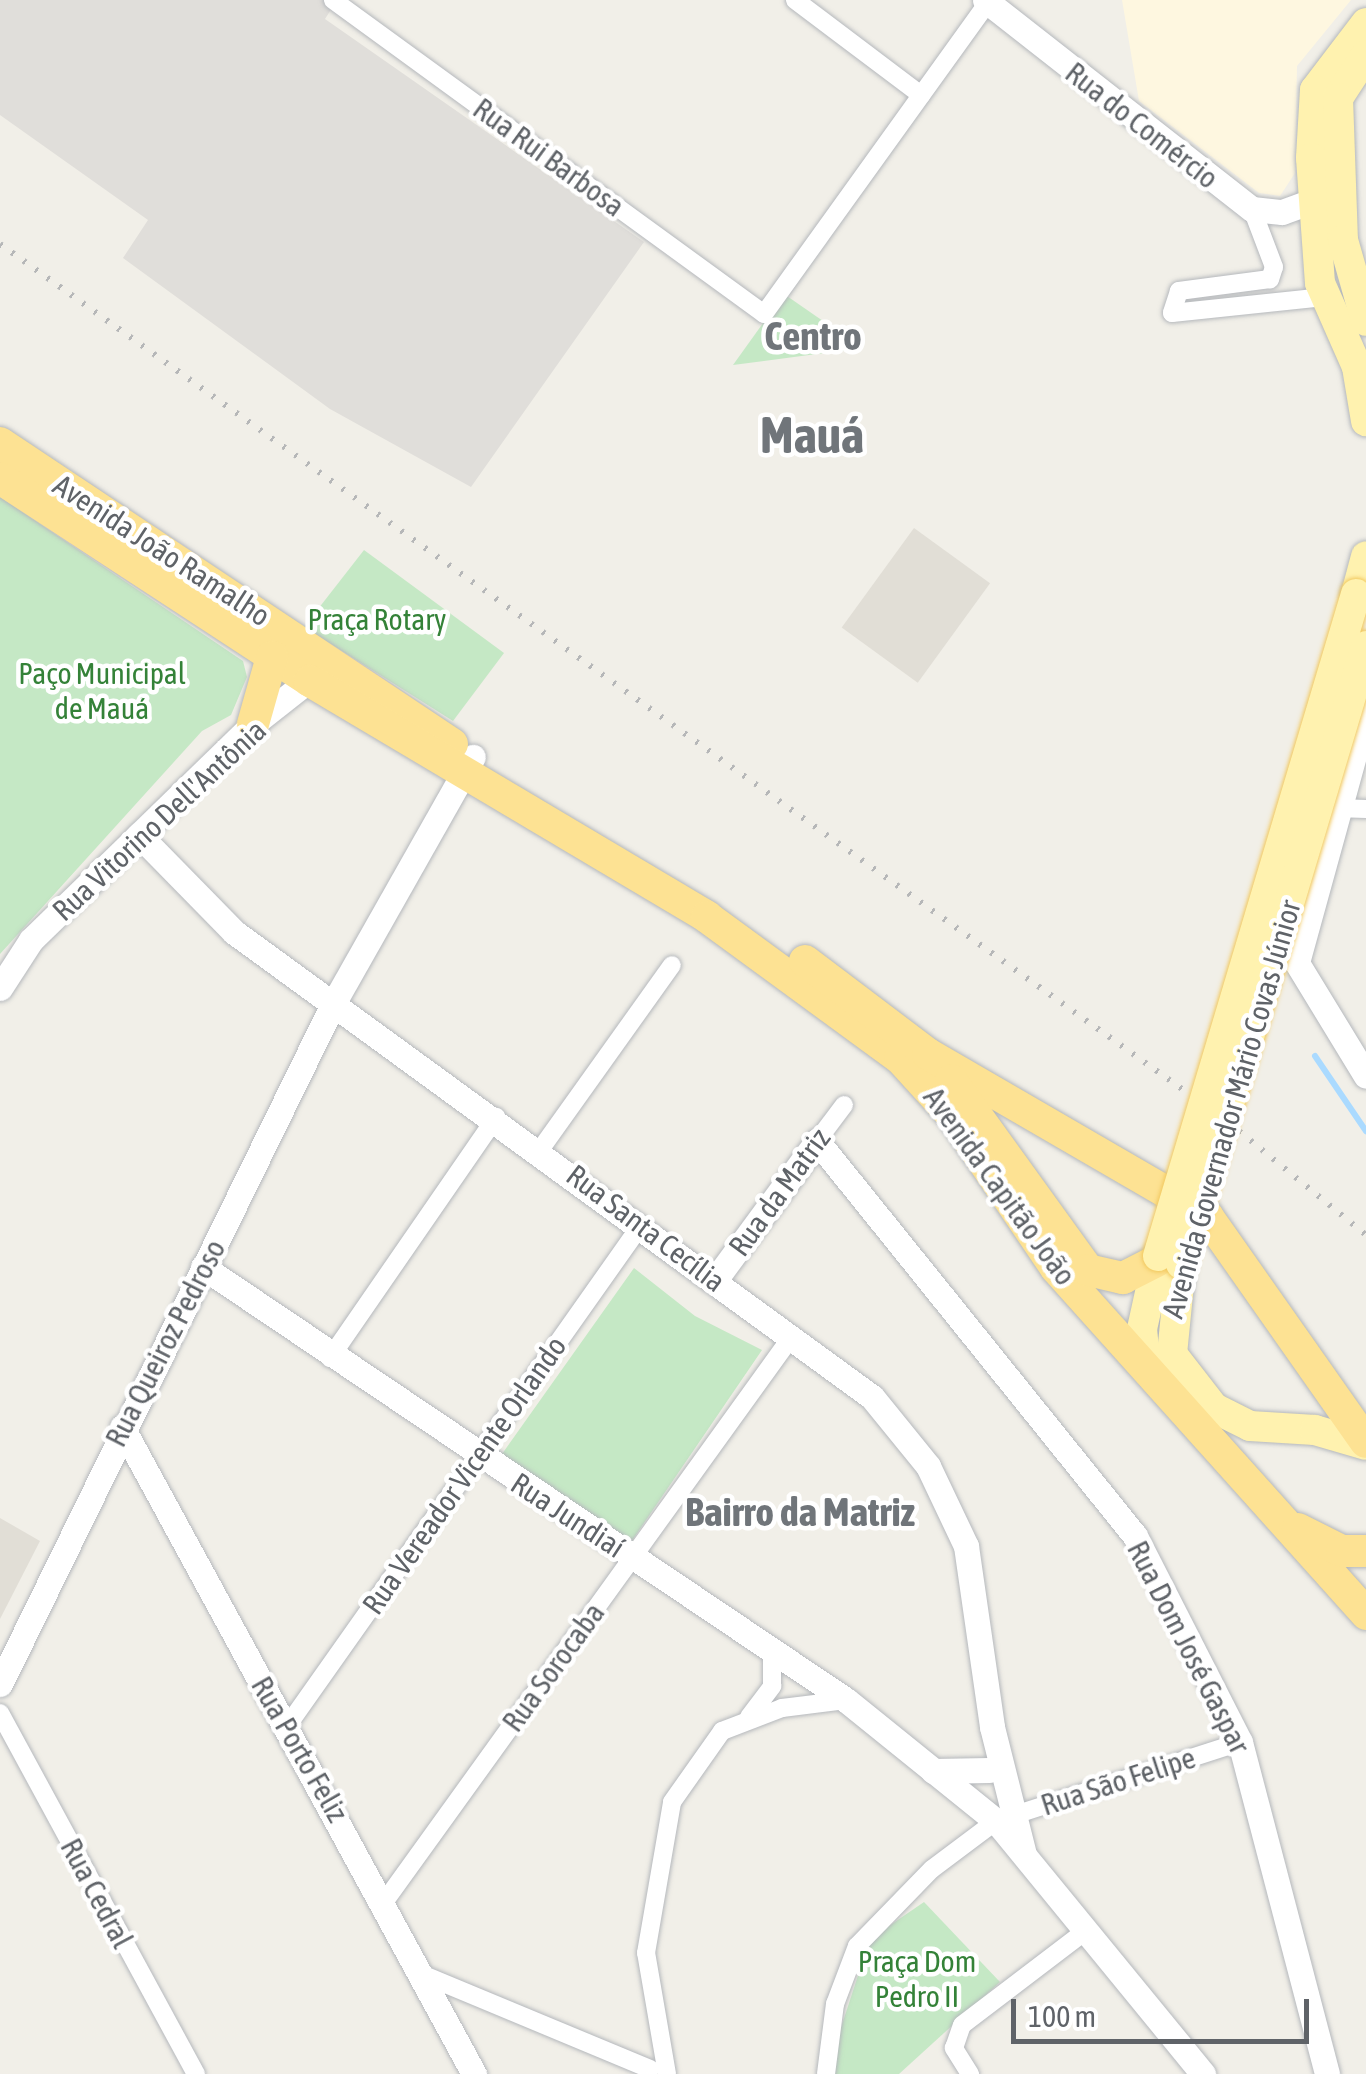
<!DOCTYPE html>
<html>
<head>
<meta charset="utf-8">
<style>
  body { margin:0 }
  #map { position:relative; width:1366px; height:2074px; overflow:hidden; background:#f1efe8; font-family:"Asap Condensed",sans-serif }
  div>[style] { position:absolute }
  .commercial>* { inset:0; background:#fef7e0 }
  .industrial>* { inset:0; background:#e0deda }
  .education>* { inset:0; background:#e1ded6; transform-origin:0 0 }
  .green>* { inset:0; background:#c5e8c5 }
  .stream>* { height:6px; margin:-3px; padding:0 3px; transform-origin:3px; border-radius:3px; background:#aadaff }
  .roads { filter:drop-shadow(0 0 2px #b5b8bc) drop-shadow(0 0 2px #b5b8bc) }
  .street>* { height:18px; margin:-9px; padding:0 9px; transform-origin:9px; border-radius:9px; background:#fff }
  .secondary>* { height:25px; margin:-12.5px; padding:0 12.5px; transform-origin:12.5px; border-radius:12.5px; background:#fff }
  .primary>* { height:30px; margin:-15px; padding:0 15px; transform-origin:15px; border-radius:15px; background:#fff2af }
  .highway>* { height:32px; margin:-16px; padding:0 16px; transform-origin:16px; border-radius:16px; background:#fde293 }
  .rail>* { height:6px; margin-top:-3px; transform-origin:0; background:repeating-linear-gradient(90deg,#b6b7b8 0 2.5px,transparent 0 14.5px) }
  .bridges { filter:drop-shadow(0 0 2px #f2c960) drop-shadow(0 0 2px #f2c960) }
  .primary-bridge>* { height:30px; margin:-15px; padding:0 15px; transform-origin:15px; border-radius:15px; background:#fff2af }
  span { translate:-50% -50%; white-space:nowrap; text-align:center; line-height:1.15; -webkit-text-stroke:9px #fff; paint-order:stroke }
  .street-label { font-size:30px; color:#5f6368 }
  .park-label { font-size:30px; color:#348238 }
  .district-label { font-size:40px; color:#70757a; font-weight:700 }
  .town-label { font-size:50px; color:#70757a; font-weight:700 }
  .scale { position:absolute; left:1011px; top:1999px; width:298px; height:45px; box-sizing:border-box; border:5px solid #5f6368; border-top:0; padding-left:12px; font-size:30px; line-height:35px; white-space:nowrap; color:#5f6368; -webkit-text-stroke:8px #fff; paint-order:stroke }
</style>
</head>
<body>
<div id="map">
  <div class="commercial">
    <div style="clip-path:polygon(1122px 0,1351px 0,1297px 66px,1295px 173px,1280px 196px,1259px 193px,1139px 101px)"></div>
  </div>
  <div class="industrial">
    <div style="clip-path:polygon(0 0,337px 0,325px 19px,644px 242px,471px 487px,330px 409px,123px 258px,148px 220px,0 115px)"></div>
  </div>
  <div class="education">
    <div style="left:914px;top:528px;width:94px;height:123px;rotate:36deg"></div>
    <div style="clip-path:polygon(0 1518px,40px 1541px,0 1619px)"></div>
  </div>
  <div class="green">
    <div style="clip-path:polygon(784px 294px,862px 348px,733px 365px)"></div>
    <div style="clip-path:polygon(0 497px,243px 661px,247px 677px,231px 715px,202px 731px,0 954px)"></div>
    <div style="clip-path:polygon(364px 550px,504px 653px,453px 721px,304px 627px)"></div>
    <div style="clip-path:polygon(634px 1268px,695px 1316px,762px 1350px,627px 1548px,497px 1461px)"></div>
    <div style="clip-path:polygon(924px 1902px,1000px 1982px,899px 2074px,835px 2074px,831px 2058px,870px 1939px)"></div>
  </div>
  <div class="stream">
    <div style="left:1315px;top:1056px;width:91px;rotate:55.8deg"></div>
  </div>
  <div class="roads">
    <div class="street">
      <div style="left:333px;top:0;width:533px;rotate:36.07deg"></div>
      <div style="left:764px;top:314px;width:387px;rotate:-54.3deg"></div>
      <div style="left:795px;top:0;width:158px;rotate:37deg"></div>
      <div style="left:1252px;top:209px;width:62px;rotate:69.2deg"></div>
      <div style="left:1274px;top:267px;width:13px;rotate:108deg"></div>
      <div style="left:1270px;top:279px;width:92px;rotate:172.5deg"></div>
      <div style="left:1179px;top:291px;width:23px;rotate:108deg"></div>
      <div style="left:1172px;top:313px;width:153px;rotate:-6deg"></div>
      <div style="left:1336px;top:808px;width:30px;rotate:2deg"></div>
      <div style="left:817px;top:1141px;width:45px;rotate:-53.1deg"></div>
      <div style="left:540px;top:1150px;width:227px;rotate:-54.5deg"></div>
      <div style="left:330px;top:1358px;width:293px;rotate:-55.4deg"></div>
      <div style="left:0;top:1713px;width:411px;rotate:61.5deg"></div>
      <div style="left:749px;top:1717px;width:39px;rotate:-53deg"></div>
      <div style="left:772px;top:1686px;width:36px;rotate:-90deg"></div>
      <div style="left:288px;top:1725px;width:612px;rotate:-54.78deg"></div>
      <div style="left:385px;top:1901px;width:696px;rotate:-54.23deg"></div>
      <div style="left:424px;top:1975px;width:245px;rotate:22.6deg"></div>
      <div style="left:667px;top:2074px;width:123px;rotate:-99.8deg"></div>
      <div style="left:646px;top:1953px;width:153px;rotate:-80.2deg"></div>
      <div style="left:672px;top:1802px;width:87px;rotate:-54.8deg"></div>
      <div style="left:722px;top:1731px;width:64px;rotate:-21deg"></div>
      <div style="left:782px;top:1708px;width:64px;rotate:-7.1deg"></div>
      <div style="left:826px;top:2074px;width:71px;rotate:-82.7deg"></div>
      <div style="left:835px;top:2004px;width:62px;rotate:-69.2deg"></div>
      <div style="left:857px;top:1946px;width:107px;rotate:-45.8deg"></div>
      <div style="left:932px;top:1869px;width:80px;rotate:-36.9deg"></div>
      <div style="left:996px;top:1821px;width:256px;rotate:-17.9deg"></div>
      <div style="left:970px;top:2074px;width:31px;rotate:-122deg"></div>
      <div style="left:954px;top:2048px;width:24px;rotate:-71deg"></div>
      <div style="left:962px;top:2025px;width:158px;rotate:-37.3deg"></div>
    </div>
    <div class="secondary">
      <div style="left:985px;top:0;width:339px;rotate:38.1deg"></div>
      <div style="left:1252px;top:209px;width:30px;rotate:6deg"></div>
      <div style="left:1282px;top:212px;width:32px;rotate:-20deg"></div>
      <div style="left:1366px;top:712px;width:260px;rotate:105.4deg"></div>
      <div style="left:1297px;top:963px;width:132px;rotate:58.6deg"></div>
      <div style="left:139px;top:835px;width:136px;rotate:45.6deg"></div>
      <div style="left:234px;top:932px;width:789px;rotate:36.09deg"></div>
      <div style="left:872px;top:1397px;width:89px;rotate:50.9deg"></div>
      <div style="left:928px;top:1466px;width:89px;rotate:64.6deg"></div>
      <div style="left:966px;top:1546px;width:183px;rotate:81.8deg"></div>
      <div style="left:992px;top:1727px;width:131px;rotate:75.9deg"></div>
      <div style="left:0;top:988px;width:57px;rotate:-57.1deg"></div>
      <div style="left:31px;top:940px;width:310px;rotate:-44.2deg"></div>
      <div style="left:253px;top:724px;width:85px;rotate:-38.3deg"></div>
      <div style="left:203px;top:1267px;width:775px;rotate:33.96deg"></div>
      <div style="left:846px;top:1700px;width:193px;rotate:38.9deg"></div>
      <div style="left:996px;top:1821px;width:327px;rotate:50.7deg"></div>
      <div style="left:715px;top:1280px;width:172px;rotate:-53.7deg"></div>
      <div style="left:817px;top:1141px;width:507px;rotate:51.16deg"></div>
      <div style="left:1135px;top:1536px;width:231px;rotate:63deg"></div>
      <div style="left:1240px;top:1742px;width:343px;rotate:75.3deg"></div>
      <div style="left:122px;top:1427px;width:737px;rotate:61.45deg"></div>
      <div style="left:0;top:1684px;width:757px;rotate:-63.91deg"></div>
      <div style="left:333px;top:1004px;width:284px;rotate:-60.5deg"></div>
      <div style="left:933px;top:1771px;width:56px;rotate:-1deg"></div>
    </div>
    <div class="primary">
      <div style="left:1366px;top:23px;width:84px;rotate:127.3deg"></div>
      <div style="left:1315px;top:90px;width:68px;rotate:93.4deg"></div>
      <div style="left:1311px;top:158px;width:125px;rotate:85.9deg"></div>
      <div style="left:1320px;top:283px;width:92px;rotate:66.2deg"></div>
      <div style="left:1357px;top:367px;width:55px;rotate:80.5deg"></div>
      <div style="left:1366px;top:55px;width:51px;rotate:123.1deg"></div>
      <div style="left:1338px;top:98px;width:142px;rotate:88deg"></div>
      <div style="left:1343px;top:240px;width:84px;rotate:74.1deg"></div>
      <div style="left:1356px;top:594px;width:39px;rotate:-75deg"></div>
      <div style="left:1181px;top:1264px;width:90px;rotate:95.7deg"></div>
      <div style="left:1172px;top:1354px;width:68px;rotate:52.1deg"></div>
      <div style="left:1214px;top:1408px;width:40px;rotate:26.6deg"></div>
      <div style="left:1250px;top:1426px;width:65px;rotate:3.5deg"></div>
      <div style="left:1315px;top:1430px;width:53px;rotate:16.4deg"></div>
      <div style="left:1146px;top:1369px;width:40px;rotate:-95.7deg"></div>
      <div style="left:1142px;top:1329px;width:75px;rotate:-77.6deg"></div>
    </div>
    <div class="highway">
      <div style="left:0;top:443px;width:543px;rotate:33.66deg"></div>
      <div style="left:0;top:478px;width:371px;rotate:33.2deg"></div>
      <div style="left:310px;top:681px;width:462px;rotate:30.7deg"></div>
      <div style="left:707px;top:917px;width:239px;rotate:36.2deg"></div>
      <div style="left:900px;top:1058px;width:77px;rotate:47.6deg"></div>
      <div style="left:952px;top:1115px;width:185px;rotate:55.8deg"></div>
      <div style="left:1056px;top:1268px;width:465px;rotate:48.1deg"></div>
      <div style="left:253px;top:724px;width:70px;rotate:-74.2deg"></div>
      <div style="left:805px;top:961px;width:154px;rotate:37.1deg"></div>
      <div style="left:928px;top:1054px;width:323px;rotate:30.1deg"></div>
      <div style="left:1207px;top:1216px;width:276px;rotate:54.9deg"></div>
      <div style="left:951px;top:1080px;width:234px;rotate:54.2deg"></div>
      <div style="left:1088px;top:1270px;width:36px;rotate:13deg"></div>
      <div style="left:1123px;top:1278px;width:38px;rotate:-27deg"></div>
      <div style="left:1298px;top:1529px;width:49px;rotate:26.6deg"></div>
      <div style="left:1342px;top:1551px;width:24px"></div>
    </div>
  </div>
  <div class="rail">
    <div style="left:0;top:244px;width:1510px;rotate:35.56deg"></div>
    <div style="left:1228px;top:1122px;width:178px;rotate:39.3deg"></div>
  </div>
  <div class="bridges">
    <div class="primary-bridge">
      <div style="left:1158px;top:1256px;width:691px;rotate:-73.35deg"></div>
      <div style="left:1181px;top:1264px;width:645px;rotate:-73.33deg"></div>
    </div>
  </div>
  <div class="street-label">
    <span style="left:1142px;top:125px;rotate:38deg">Rua do Comércio</span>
    <span style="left:549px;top:157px;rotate:36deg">Rua Rui Barbosa</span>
    <span style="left:162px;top:550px;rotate:33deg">Avenida João Ramalho</span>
    <span style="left:159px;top:820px;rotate:-43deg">Rua Vitorino Dell'Antônia</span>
    <span style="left:1231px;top:1109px;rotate:-74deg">Avenida Governador Mário Covas Júnior</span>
    <span style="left:1000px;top:1186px;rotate:54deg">Avenida Capitão João</span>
    <span style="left:779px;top:1192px;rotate:-54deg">Rua da Matriz</span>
    <span style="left:646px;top:1228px;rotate:37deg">Rua Santa Cecília</span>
    <span style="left:165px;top:1343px;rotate:-63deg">Rua Queiroz Pedroso</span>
    <span style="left:464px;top:1475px;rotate:-55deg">Rua Vereador Vicente Orlando</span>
    <span style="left:568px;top:1515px;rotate:33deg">Rua Jundiaí</span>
    <span style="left:1189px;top:1647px;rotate:63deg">Rua Dom José Gaspar</span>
    <span style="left:553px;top:1667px;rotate:-54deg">Rua Sorocaba</span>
    <span style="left:300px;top:1749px;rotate:60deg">Rua Porto Feliz</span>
    <span style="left:1118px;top:1781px;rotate:-18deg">Rua São Felipe</span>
    <span style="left:97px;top:1893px;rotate:62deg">Rua Cedral</span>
  </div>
  <div class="park-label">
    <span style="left:377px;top:619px">Praça Rotary</span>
    <span style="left:102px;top:690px">Paço Municipal<br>de Mauá</span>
    <span style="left:917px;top:1978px">Praça Dom<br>Pedro II</span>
  </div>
  <div class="district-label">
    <span style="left:813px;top:336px">Centro</span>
    <span style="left:800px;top:1512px">Bairro da Matriz</span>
  </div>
  <div class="town-label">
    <span style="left:812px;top:436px">Mauá</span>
  </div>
  <div class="scale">100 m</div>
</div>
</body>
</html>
